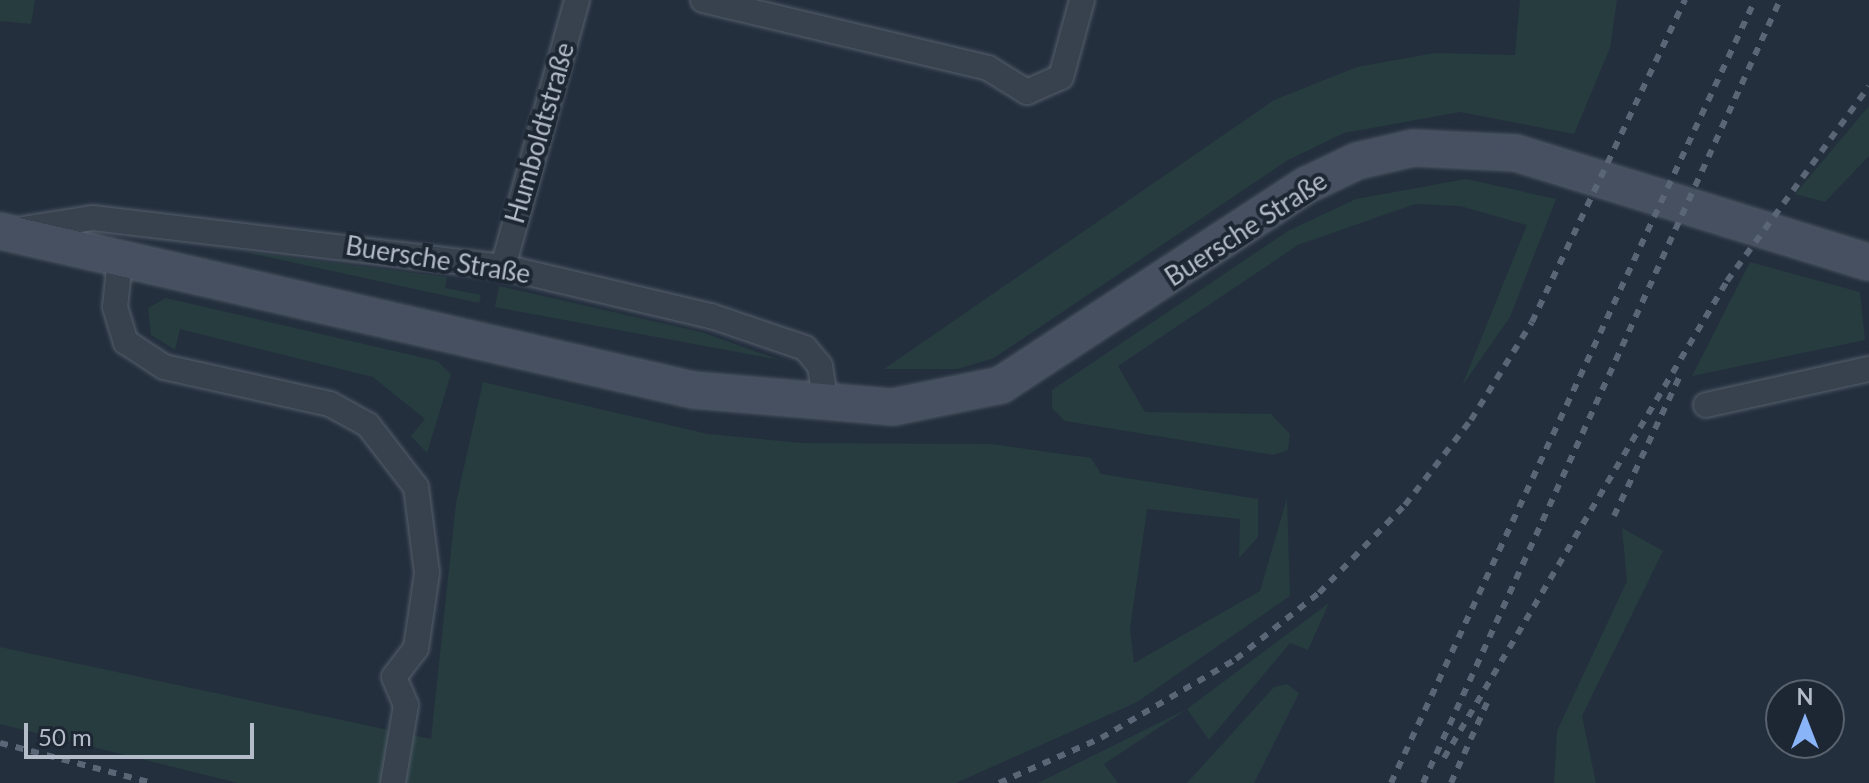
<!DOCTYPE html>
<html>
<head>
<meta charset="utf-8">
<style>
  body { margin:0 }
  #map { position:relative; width:1869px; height:783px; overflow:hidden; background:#242f3e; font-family:Lato,sans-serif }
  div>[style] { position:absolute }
  .green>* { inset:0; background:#263c3f }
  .roads { filter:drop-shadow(0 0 2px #565f6c) drop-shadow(0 0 2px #565f6c) }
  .street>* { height:24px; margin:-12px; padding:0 12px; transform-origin:12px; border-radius:12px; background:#38414e }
  .secondary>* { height:34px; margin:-17px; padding:0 17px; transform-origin:17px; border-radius:17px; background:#465061 }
  .rail>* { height:6px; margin-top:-3px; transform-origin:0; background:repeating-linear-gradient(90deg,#5a6575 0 8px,transparent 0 16px) }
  span { translate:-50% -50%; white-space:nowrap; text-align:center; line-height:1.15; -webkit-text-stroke:8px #1d2633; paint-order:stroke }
  .street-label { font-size:26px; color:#b4bcc9 }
  .north { position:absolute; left:1765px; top:679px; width:80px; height:80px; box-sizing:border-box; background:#1d2633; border:2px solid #59626f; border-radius:50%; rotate:0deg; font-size:22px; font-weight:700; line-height:32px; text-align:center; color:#b4bcc9 }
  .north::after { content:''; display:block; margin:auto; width:28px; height:36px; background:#8ab4f8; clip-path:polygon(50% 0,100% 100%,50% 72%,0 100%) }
  .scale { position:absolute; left:24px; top:723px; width:230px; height:36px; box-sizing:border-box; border:4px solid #b4bcc9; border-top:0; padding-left:10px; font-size:24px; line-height:28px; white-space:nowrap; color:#b4bcc9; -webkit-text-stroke:6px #1d2633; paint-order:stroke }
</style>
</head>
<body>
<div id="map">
  <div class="green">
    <div style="clip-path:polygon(0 0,35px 0,31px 24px,0 21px)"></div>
    <div style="clip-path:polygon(1520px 0,1617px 0,1610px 48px,1574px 134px,1460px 112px,1344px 133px,1288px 160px,994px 358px,958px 369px,884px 369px,1274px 100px,1357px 67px,1435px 53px,1515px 55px)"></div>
    <div style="clip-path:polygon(1869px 106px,1869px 156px,1825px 202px,1795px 194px)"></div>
    <div style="clip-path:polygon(1466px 179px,1556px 199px,1510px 317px,1462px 386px,1527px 225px,1460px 206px,1415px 204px,1298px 245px,1118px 366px,1145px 412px,1271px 414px,1290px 434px,1288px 450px,1273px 455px,1065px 421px,1052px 408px,1052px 390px,1288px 231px,1356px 199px)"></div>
    <div style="clip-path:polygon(240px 251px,447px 277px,445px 288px,481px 295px,479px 303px)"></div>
    <div style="clip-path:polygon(1750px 262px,1860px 292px,1865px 340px,1692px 376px)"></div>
    <div style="clip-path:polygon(499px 286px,701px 332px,780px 360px,495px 307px)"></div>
    <div style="clip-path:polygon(166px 298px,437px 361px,451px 374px,427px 453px,411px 436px,425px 419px,373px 377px,180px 329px,175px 350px,151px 335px,148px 308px)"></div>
    <div style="clip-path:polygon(483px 382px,708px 434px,802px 443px,992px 444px,1091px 458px,1101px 474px,1258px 499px,1258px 537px,1239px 558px,1240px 519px,1147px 509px,1130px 629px,1134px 663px,1260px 591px,1287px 498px,1290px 596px,1137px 702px,956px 783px,238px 783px,0 724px,0 647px,431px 739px,456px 503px)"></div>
    <div style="clip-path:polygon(1622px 528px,1663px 551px,1582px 716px,1596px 783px,1554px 783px,1557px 731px,1627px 581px)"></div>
    <div style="clip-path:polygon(1329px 603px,1308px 650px,1290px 643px,1209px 740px,1187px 709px,1104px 764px,1118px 783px,1038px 783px,1187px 709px)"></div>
    <div style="clip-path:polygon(1287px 684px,1299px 693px,1254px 783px,1187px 783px,1274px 687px)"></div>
  </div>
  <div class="roads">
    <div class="street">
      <div style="left:703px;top:0;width:293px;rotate:13.4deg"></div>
      <div style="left:988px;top:68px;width:46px;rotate:31.6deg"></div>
      <div style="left:1027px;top:92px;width:37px;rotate:-24deg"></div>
      <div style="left:1061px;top:77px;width:80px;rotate:-74.7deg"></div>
      <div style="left:16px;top:230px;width:78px;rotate:-8.9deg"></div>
      <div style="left:93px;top:218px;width:413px;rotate:6.8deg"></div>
      <div style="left:503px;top:267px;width:214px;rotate:13.3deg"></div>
      <div style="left:711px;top:316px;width:99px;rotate:18.8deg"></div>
      <div style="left:805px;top:348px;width:23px;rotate:50deg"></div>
      <div style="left:820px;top:366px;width:39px;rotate:81deg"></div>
      <div style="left:120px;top:259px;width:48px;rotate:95.9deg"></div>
      <div style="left:115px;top:307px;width:37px;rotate:73deg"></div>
      <div style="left:126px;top:342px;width:45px;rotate:33.3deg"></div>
      <div style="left:164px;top:367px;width:170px;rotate:12.6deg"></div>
      <div style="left:330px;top:404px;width:43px;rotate:28.9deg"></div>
      <div style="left:368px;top:425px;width:78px;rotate:52.3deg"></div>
      <div style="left:416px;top:487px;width:87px;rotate:82.7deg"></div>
      <div style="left:427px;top:573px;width:76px;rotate:98.3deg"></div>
      <div style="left:416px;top:648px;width:36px;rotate:127deg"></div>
      <div style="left:394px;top:677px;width:30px;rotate:67deg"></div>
      <div style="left:406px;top:705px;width:79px;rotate:99.5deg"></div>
      <div style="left:503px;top:267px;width:277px;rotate:-74.5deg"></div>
      <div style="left:1706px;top:405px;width:167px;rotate:-12.5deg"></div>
    </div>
    <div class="secondary">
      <div style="left:0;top:231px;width:711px;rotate:12.92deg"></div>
      <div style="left:693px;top:390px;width:201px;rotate:4.9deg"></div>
      <div style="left:893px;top:407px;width:110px;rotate:-11.5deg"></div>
      <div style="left:1001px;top:385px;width:366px;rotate:-33.2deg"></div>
      <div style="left:1307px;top:185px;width:55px;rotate:-25.6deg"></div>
      <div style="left:1357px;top:161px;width:57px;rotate:-13.1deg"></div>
      <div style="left:1413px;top:148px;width:103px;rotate:2.8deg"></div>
      <div style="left:1516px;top:153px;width:369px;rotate:17.2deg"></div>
    </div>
  </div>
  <div class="rail">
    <div style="left:1614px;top:516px;width:155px;rotate:-64.8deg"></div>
    <div style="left:0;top:743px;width:157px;rotate:14.7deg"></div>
    <div style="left:1444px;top:758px;width:555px;rotate:-59.32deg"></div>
    <div style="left:1727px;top:281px;width:241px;rotate:-53.9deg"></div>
    <div style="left:999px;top:783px;width:111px;rotate:-23.8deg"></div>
    <div style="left:1101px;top:738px;width:156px;rotate:-30.3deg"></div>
    <div style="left:1236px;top:659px;width:106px;rotate:-38.5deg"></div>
    <div style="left:1319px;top:593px;width:123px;rotate:-45.7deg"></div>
    <div style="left:1405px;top:505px;width:108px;rotate:-52.2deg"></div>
    <div style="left:1471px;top:420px;width:115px;rotate:-58.1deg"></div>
    <div style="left:1532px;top:322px;width:357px;rotate:-64.6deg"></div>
    <div style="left:1391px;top:783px;width:863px;rotate:-65.07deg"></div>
    <div style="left:1423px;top:783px;width:861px;rotate:-65.49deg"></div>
    <div style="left:1451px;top:783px;width:88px;rotate:-65.8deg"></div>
  </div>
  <div class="street-label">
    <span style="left:540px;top:133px;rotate:-74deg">Humboldtstraße</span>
    <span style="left:1246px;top:229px;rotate:-33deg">Buersche Straße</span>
    <span style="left:438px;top:260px;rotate:9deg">Buersche Straße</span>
  </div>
  <div class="north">N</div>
  <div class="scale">50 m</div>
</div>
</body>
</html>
